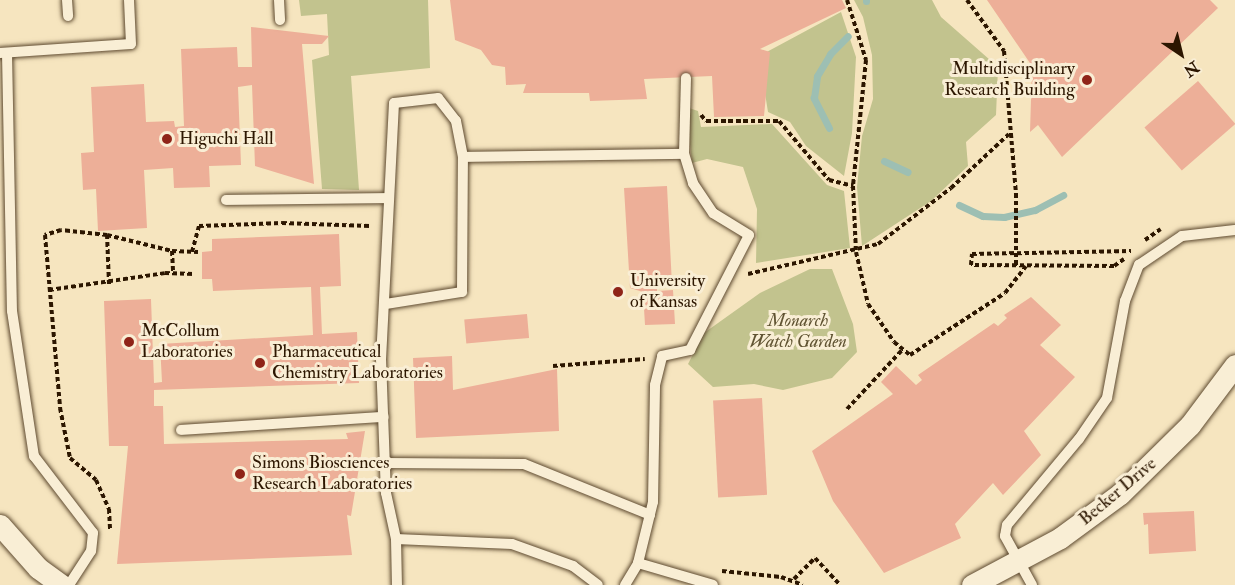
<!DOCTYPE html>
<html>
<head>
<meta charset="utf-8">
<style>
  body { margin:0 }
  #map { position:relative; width:1235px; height:585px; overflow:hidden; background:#f6e5bf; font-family:"IM FELL Double Pica",serif }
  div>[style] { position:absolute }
  .green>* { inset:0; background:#c2c38e }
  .stream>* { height:7px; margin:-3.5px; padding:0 3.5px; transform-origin:3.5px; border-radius:3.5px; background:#9dbfb3 }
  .building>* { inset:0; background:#edaf98; transform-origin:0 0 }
  .path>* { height:4px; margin-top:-2px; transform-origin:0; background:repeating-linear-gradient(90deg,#2c1600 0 4.5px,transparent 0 7.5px) }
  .roads { filter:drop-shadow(0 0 2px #5e4a30) drop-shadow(0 0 2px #5e4a30) }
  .lane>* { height:10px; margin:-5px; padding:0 5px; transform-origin:5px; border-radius:5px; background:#f9eed5 }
  .street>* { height:21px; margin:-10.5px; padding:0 10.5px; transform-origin:10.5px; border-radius:10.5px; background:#f9eed5 }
  .dots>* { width:16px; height:16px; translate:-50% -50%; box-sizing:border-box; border:3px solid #f9eed5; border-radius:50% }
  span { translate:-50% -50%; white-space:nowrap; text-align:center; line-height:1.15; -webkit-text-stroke:6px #f9eed5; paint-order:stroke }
  .poi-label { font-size:18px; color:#2c1600 }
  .right { translate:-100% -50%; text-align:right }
  .left { translate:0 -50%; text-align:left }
  .park-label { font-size:18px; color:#605332; font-style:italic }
  .street-label { font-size:18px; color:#2c1600 }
  .north { position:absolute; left:1151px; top:24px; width:60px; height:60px; -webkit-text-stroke:4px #f9eed5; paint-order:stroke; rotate:145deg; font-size:16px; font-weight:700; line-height:24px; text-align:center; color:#2c1600 }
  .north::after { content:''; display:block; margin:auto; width:21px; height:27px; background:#2c1600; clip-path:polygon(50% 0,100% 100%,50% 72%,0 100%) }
</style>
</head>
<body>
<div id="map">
  <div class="green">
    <div style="clip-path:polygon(299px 0,428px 0,430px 68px,351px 76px,359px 190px,322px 189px,312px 60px,329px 55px,327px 14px,301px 16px)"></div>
    <div style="clip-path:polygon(854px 0,932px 0,941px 17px,998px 67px,996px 115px,966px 142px,968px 166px,931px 201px,862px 246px,857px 187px,862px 136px,873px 99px,872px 55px,863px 17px)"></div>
    <div style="clip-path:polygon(841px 12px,856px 57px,852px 133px,844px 176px,806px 146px,790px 122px,768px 112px,759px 56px)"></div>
    <div style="clip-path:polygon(686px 107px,698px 111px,701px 127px,772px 124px,827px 185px,844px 191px,850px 248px,756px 263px,757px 209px,743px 167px,707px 159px,692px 163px)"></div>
    <div style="clip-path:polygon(810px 269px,832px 269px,853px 324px,857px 352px,832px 378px,783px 390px,754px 384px,713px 387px,688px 364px,704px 333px,760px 293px)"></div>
  </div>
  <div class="stream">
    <div style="left:866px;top:0;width:1px;rotate:90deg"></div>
    <div style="left:829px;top:128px;width:34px;rotate:-117deg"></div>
    <div style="left:814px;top:98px;width:22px;rotate:-82deg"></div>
    <div style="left:817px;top:76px;width:26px;rotate:-59deg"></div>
    <div style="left:830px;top:54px;width:25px;rotate:-45deg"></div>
    <div style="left:884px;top:161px;width:26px;rotate:25deg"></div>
    <div style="left:959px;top:205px;width:26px;rotate:25deg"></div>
    <div style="left:983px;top:216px;width:21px;rotate:3deg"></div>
    <div style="left:1004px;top:217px;width:32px;rotate:-13deg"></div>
    <div style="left:1035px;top:210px;width:32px;rotate:-28deg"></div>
  </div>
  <div class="building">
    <div style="clip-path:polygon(450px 0,842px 0,846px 8px,760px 49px,770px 52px,764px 116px,714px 117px,712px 76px,644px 79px,647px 99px,590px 101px,589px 93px,523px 93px,526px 84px,506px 85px,505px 67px,492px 65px,481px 50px,455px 40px)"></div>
    <div style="clip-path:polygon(987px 0,1210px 0,1218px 8px,1062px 157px,1038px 125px,1030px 132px,1032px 66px)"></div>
    <div style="clip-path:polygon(251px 27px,329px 36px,322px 44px,302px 44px,314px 184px,255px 166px,252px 85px,238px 87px,241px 165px,209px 166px,210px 187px,174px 188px,173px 168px,144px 170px,147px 228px,98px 231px,96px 189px,83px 190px,81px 153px,94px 152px,91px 87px,144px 84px,146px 122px,174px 121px,175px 127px,184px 126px,181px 49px,237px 47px,238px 67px,252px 67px)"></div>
    <div style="left:1198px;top:81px;width:57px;height:71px;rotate:49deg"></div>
    <div style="clip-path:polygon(667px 186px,672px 285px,657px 286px,657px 291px,673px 290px,675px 324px,645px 325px,643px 292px,630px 288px,624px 188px)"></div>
    <div style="clip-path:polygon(339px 234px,341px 286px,320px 287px,322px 334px,357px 332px,359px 383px,154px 390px,154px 406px,163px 406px,164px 444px,348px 439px,346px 433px,365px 431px,351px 516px,347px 515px,352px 555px,117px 564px,128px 446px,109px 446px,104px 301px,151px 299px,154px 383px,162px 382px,160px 344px,313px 335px,311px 287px,213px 291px,212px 279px,202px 279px,202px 252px,212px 251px,212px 239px)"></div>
    <div style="clip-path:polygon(1031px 297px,1061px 325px,1040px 345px,1075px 377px,1024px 431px,1041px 455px,1003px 495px,993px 483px,955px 524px,961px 538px,884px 573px,833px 501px,812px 451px,893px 394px,881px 382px,896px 366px,916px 385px,922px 380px,918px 375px,994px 323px,998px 326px,1007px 318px,1004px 315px)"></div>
    <div style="left:527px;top:314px;width:24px;height:63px;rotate:85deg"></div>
    <div style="clip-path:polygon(452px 356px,453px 390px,557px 369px,559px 431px,416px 438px,413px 358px)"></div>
    <div style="left:762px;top:398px;width:97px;height:49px;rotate:87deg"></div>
    <div style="clip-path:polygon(1194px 511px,1196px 551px,1149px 554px,1148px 524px,1144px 525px,1143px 513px)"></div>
  </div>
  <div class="path">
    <div style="left:847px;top:0;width:63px;rotate:72.4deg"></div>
    <div style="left:866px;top:60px;width:127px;rotate:95.9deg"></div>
    <div style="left:853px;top:186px;width:66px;rotate:87.4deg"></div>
    <div style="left:856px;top:252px;width:53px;rotate:77deg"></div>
    <div style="left:868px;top:304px;width:46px;rotate:55.6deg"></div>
    <div style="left:894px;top:342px;width:21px;rotate:39deg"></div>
    <div style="left:910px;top:355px;width:113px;rotate:-33.1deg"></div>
    <div style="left:1005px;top:293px;width:34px;rotate:-52deg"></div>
    <div style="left:967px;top:0;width:63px;rotate:54deg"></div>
    <div style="left:1004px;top:51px;width:143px;rotate:85.2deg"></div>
    <div style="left:1016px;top:193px;width:74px;rotate:90deg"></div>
    <div style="left:701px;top:115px;width:8px;rotate:50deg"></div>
    <div style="left:706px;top:121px;width:73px"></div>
    <div style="left:779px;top:121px;width:77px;rotate:49.7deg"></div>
    <div style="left:829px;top:180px;width:25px;rotate:14deg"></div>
    <div style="left:107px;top:235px;width:67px;rotate:13.8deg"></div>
    <div style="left:172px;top:251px;width:26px;rotate:2deg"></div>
    <div style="left:1145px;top:240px;width:19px;rotate:-35deg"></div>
    <div style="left:172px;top:251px;width:22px;rotate:87deg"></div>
    <div style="left:192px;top:252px;width:27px;rotate:-75deg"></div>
    <div style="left:199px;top:226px;width:83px;rotate:-2.1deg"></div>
    <div style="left:282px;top:223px;width:88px;rotate:2deg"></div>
    <div style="left:1124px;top:259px;width:12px;rotate:145deg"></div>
    <div style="left:1114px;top:266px;width:143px;rotate:-179.6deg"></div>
    <div style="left:971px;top:265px;width:11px;rotate:-85deg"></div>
    <div style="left:972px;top:254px;width:159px;rotate:-1.1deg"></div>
    <div style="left:748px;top:274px;width:133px;rotate:-13deg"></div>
    <div style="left:878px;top:244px;width:92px;rotate:-37.5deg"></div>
    <div style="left:951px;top:188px;width:79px;rotate:-43deg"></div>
    <div style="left:109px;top:284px;width:49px;rotate:-92.3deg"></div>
    <div style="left:107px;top:235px;width:46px;rotate:-173.8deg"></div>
    <div style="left:61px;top:230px;width:17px;rotate:163deg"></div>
    <div style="left:45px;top:235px;width:174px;rotate:85deg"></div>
    <div style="left:60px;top:408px;width:51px;rotate:78.7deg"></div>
    <div style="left:70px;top:458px;width:34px;rotate:40deg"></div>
    <div style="left:96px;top:480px;width:32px;rotate:66deg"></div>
    <div style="left:109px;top:509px;width:22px;rotate:87deg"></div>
    <div style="left:49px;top:290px;width:117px;rotate:-8.3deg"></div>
    <div style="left:165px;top:273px;width:29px;rotate:2deg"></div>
    <div style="left:553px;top:366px;width:92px;rotate:-4.4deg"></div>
    <div style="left:847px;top:409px;width:82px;rotate:-47deg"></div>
    <div style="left:722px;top:571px;width:59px;rotate:5.8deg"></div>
    <div style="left:781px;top:577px;width:23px;rotate:20deg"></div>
    <div style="left:794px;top:579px;width:30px;rotate:-45deg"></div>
    <div style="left:815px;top:558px;width:37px;rotate:47deg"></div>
  </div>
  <div class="roads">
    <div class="lane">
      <div style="left:67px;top:0;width:16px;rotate:86deg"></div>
      <div style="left:279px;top:0;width:20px;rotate:87deg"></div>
      <div style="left:0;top:53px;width:131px;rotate:-3.9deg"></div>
      <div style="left:131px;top:44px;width:44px;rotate:-92.6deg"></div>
      <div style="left:7px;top:53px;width:258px;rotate:88.9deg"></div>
      <div style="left:12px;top:311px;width:147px;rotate:81.4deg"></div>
      <div style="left:34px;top:456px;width:97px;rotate:52.5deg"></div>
      <div style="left:93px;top:533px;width:18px;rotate:96deg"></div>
      <div style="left:91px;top:551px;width:40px;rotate:122.9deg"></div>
      <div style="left:463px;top:157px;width:221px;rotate:-0.8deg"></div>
      <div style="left:684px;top:154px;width:76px;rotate:-88.5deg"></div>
      <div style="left:226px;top:200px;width:162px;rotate:-0.7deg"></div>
      <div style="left:386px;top:304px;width:77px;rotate:-9deg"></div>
      <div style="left:462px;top:292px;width:135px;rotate:-89.6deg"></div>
      <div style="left:463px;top:157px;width:37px;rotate:-101deg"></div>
      <div style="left:456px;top:121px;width:29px;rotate:-128deg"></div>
      <div style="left:438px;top:98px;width:44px;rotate:173.5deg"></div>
      <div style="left:394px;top:103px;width:256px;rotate:92.9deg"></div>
      <div style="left:381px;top:359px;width:134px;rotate:87.9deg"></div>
      <div style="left:386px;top:493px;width:47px;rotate:77.7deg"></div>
      <div style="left:396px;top:539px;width:46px;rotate:88.8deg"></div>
      <div style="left:181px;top:430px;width:203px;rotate:-3.7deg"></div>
      <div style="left:385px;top:463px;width:139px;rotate:0.4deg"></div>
      <div style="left:524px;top:464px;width:136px;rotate:22deg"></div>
      <div style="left:396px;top:539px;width:116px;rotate:2.5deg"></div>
      <div style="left:512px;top:544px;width:65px;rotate:19.8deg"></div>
      <div style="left:573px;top:566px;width:31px;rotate:37deg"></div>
      <div style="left:638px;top:563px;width:78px;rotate:16.3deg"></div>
      <div style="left:625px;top:585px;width:26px;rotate:-59deg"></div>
      <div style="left:638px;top:563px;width:63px;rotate:-76.2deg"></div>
      <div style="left:653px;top:502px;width:117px;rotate:-89deg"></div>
      <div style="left:655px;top:385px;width:30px;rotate:-76deg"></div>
      <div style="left:662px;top:356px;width:29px;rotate:-12deg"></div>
      <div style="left:690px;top:350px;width:129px;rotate:-62.8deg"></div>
      <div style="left:749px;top:235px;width:42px;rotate:-148.6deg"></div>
      <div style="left:713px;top:213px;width:36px;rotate:-124deg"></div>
      <div style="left:693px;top:183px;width:30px;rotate:-107deg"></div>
      <div style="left:1032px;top:585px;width:56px;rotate:-118.9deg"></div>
      <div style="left:1005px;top:536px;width:11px;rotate:-80deg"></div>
      <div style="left:1007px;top:525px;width:112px;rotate:-50.1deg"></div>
      <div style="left:1079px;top:439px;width:50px;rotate:-55.7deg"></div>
      <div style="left:1107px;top:398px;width:99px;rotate:-79.5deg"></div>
      <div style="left:1125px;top:301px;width:39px;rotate:-69deg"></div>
      <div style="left:1139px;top:265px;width:52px;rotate:-34deg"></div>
      <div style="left:1182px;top:236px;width:53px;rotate:-6.5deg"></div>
    </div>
    <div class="street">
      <div style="left:0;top:525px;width:57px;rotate:48.5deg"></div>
      <div style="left:38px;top:568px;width:29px;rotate:36deg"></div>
      <div style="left:972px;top:585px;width:100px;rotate:-28.1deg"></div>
      <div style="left:1060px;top:538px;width:74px;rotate:-36.3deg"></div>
      <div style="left:1120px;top:494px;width:98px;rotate:-44.6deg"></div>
      <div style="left:1190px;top:425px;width:75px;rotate:-53.1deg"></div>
    </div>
  </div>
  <div class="dots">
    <div style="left:1087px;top:80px;background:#8f2418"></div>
    <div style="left:167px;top:139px;background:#8f2418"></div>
    <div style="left:618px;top:292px;background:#8f2418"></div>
    <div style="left:129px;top:342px;background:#8f2418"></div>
    <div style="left:260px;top:363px;background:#8f2418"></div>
    <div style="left:240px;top:474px;background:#8f2418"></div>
  </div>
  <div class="poi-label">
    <span class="right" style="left:1075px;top:80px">Multidisciplinary<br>Research Building</span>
    <span class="left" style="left:179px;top:139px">Higuchi Hall</span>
    <span class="left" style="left:630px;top:292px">University<br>of Kansas</span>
    <span class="left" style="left:141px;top:342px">McCollum<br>Laboratories</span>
    <span class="left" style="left:272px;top:363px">Pharmaceutical<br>Chemistry Laboratories</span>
    <span class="left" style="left:252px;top:474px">Simons Biosciences<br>Research Laboratories</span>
  </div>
  <div class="park-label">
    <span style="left:798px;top:332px">Monarch<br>Watch Garden</span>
  </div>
  <div class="street-label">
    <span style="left:1118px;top:492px;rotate:-40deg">Becker Drive</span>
  </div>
  <div class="north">N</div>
</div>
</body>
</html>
